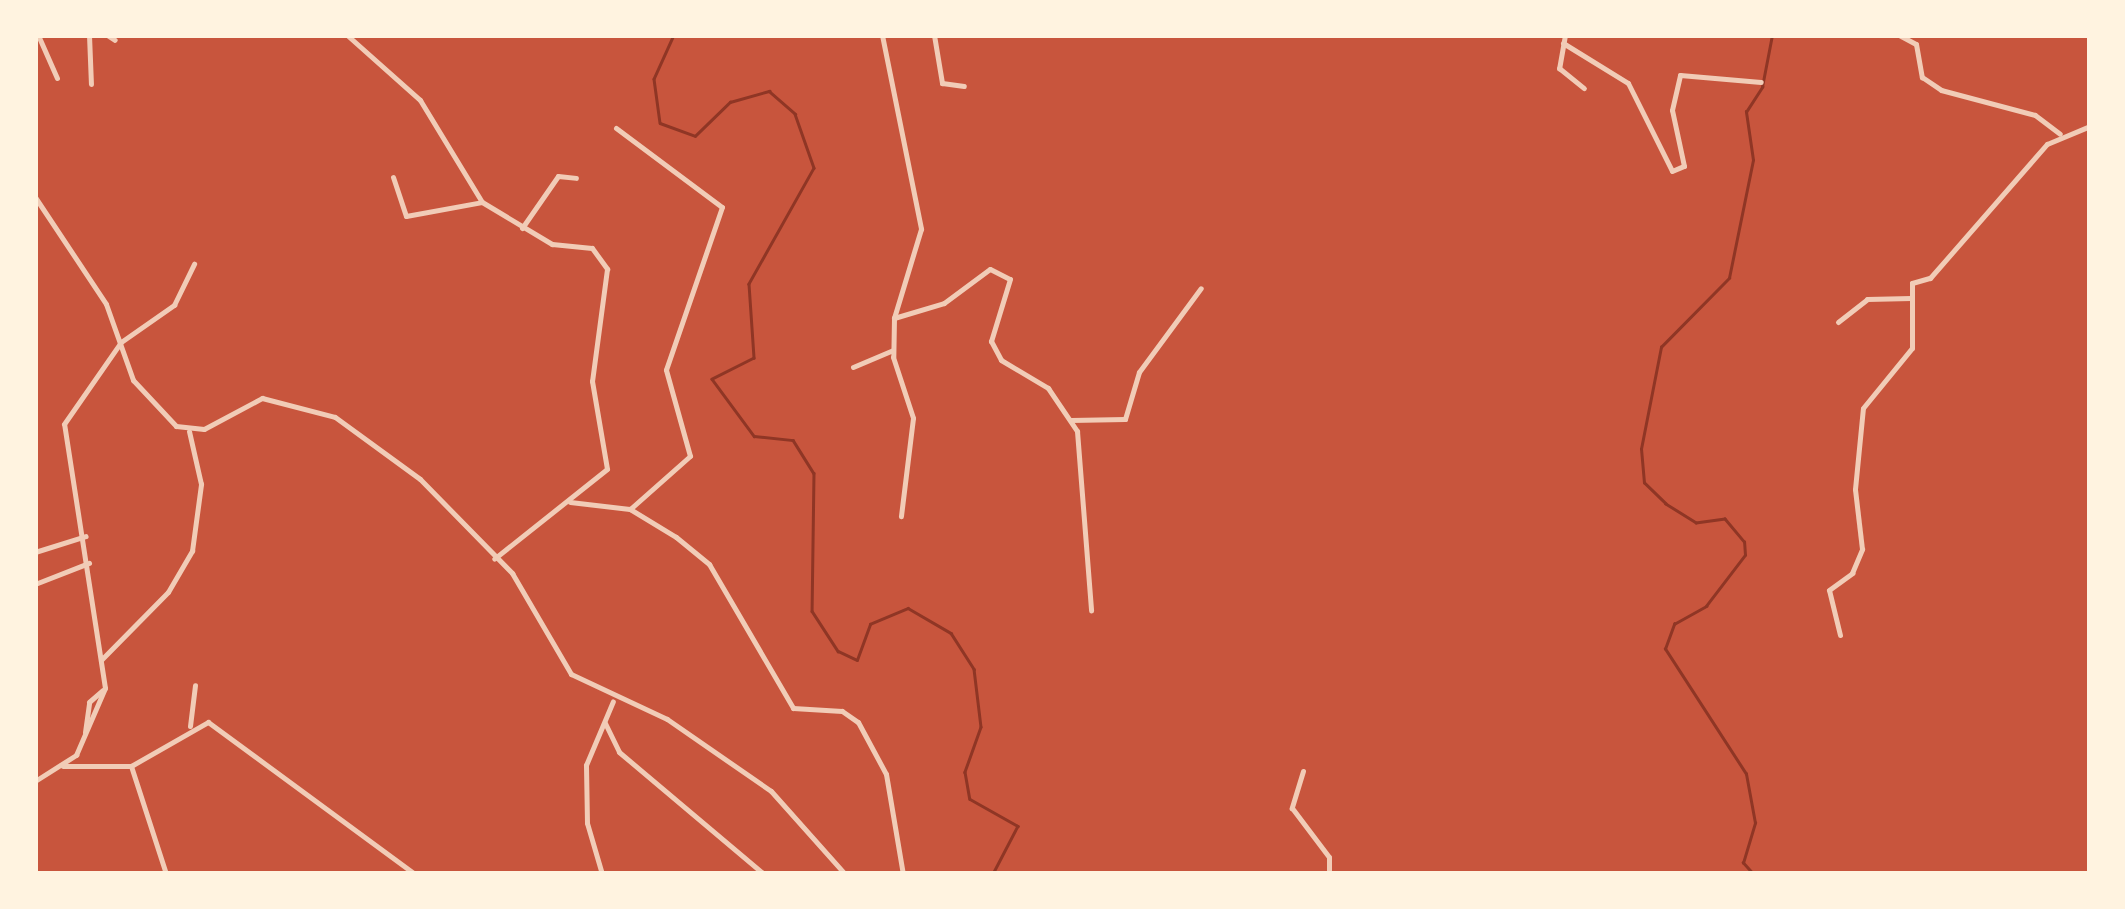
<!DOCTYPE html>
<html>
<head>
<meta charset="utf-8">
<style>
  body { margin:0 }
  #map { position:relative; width:2125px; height:909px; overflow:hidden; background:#c8553d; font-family:"IBM Plex Sans",sans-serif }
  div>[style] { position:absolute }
  .stream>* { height:2.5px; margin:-1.25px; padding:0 1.25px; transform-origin:1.25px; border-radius:1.25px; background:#8f3625 }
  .minor>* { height:5px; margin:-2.5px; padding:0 2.5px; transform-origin:2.5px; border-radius:2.5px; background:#f1ccb7 }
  span { translate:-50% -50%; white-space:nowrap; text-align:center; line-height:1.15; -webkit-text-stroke:8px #fff3e0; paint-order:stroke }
  .frame { position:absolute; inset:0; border:38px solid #fff3e0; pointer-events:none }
</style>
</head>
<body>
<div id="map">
  <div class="stream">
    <div style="left:674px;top:35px;width:48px;rotate:114.4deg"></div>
    <div style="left:654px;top:79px;width:44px;rotate:82.2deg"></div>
    <div style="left:660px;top:123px;width:37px;rotate:20deg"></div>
    <div style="left:695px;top:136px;width:49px;rotate:-44.2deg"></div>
    <div style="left:730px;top:102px;width:41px;rotate:-15.8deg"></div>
    <div style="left:769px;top:91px;width:35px;rotate:41deg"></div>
    <div style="left:795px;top:114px;width:57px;rotate:70.6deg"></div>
    <div style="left:814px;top:168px;width:133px;rotate:119.3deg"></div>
    <div style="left:749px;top:284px;width:74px;rotate:86.1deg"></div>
    <div style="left:754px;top:358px;width:47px;rotate:153.4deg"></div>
    <div style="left:712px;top:379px;width:71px;rotate:53.6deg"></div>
    <div style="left:754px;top:436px;width:39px;rotate:6deg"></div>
    <div style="left:793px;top:440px;width:39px;rotate:58deg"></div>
    <div style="left:814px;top:473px;width:138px;rotate:90.8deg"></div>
    <div style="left:812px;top:611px;width:48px;rotate:57deg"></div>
    <div style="left:838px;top:651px;width:21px;rotate:25deg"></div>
    <div style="left:857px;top:660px;width:38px;rotate:-70deg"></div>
    <div style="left:870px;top:624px;width:41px;rotate:-22.8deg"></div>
    <div style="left:908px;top:608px;width:50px;rotate:30.2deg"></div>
    <div style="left:951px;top:633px;width:43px;rotate:57.4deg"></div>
    <div style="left:974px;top:669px;width:58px;rotate:83.1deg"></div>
    <div style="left:981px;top:727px;width:48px;rotate:109.6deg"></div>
    <div style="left:965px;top:772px;width:27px;rotate:80deg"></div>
    <div style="left:970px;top:799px;width:55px;rotate:29.4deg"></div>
    <div style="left:1018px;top:826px;width:54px;rotate:117.5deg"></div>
    <div style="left:1753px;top:874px;width:15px;rotate:-132deg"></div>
    <div style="left:1743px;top:863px;width:42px;rotate:-73.3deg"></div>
    <div style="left:1755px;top:823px;width:50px;rotate:-100.4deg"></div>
    <div style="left:1746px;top:774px;width:149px;rotate:-122.9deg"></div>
    <div style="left:1665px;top:649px;width:27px;rotate:-70deg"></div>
    <div style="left:1674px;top:624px;width:37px;rotate:-29deg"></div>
    <div style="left:1706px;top:606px;width:64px;rotate:-52.6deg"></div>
    <div style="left:1745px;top:555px;width:13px;rotate:-94deg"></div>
    <div style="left:1744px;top:542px;width:30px;rotate:-130deg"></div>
    <div style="left:1725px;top:519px;width:29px;rotate:172deg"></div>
    <div style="left:1696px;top:523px;width:36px;rotate:-148deg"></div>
    <div style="left:1666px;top:504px;width:30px;rotate:-136deg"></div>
    <div style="left:1644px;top:483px;width:34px;rotate:-95deg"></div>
    <div style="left:1641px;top:449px;width:104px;rotate:-78.9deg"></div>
    <div style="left:1661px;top:347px;width:97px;rotate:-45.4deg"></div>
    <div style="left:1729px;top:278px;width:120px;rotate:-78.5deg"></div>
    <div style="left:1753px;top:160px;width:49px;rotate:-98.3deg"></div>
    <div style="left:1746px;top:112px;width:30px;rotate:-57deg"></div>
    <div style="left:1762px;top:87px;width:53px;rotate:-79.1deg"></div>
  </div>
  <div class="minor">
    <div style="left:38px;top:35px;width:47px;rotate:66.2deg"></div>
    <div style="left:89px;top:35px;width:49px;rotate:87.7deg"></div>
    <div style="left:107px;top:35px;width:9px;rotate:32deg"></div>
    <div style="left:347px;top:35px;width:98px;rotate:41.7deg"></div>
    <div style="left:420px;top:100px;width:119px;rotate:58.7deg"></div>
    <div style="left:482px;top:202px;width:82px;rotate:31deg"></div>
    <div style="left:552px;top:244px;width:40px;rotate:5.7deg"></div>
    <div style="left:592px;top:248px;width:26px;rotate:54deg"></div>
    <div style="left:607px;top:269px;width:113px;rotate:97.6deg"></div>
    <div style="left:592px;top:381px;width:89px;rotate:80.3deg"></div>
    <div style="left:607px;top:469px;width:144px;rotate:141.5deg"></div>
    <div style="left:882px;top:35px;width:198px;rotate:78.6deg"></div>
    <div style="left:921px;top:229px;width:93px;rotate:106.9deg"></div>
    <div style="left:894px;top:318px;width:39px;rotate:91deg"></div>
    <div style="left:893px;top:357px;width:64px;rotate:71.8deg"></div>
    <div style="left:913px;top:418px;width:99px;rotate:97deg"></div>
    <div style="left:934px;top:35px;width:49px;rotate:80.5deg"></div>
    <div style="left:942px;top:83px;width:22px;rotate:8deg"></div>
    <div style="left:1565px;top:35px;width:34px;rotate:100deg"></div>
    <div style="left:1559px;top:68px;width:32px;rotate:39deg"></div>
    <div style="left:1899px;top:35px;width:19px;rotate:28deg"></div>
    <div style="left:1916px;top:44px;width:34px;rotate:80deg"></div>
    <div style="left:1922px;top:77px;width:23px;rotate:34deg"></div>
    <div style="left:1941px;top:90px;width:97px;rotate:14.9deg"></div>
    <div style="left:2035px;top:115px;width:31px;rotate:37deg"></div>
    <div style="left:1563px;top:43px;width:76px;rotate:31.6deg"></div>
    <div style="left:1628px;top:83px;width:98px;rotate:63.4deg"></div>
    <div style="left:1672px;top:171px;width:13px;rotate:-23deg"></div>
    <div style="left:1684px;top:166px;width:57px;rotate:-102.1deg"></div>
    <div style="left:1672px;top:110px;width:36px;rotate:-77deg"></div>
    <div style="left:1680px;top:75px;width:81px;rotate:4.9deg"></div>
    <div style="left:616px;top:128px;width:132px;rotate:36.7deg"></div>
    <div style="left:722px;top:207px;width:172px;rotate:109deg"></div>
    <div style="left:666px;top:370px;width:89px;rotate:74.4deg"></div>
    <div style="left:690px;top:456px;width:80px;rotate:138.5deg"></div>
    <div style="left:393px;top:177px;width:41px;rotate:71.6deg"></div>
    <div style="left:406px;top:216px;width:77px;rotate:-10.4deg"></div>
    <div style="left:35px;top:197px;width:128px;rotate:56.4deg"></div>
    <div style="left:106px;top:304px;width:81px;rotate:70.4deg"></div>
    <div style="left:133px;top:380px;width:63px;rotate:46.9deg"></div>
    <div style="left:176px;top:426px;width:28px;rotate:6deg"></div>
    <div style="left:204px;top:429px;width:66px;rotate:-28.1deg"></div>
    <div style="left:262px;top:398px;width:75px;rotate:14.6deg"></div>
    <div style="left:335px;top:417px;width:105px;rotate:36.1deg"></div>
    <div style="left:420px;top:479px;width:132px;rotate:45.6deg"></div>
    <div style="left:512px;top:573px;width:117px;rotate:59.7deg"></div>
    <div style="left:571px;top:674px;width:106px;rotate:25.1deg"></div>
    <div style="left:667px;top:719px;width:126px;rotate:34.7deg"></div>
    <div style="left:771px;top:791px;width:111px;rotate:48.3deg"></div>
    <div style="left:522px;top:228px;width:63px;rotate:-55.3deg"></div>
    <div style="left:558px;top:176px;width:18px;rotate:6deg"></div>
    <div style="left:894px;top:318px;width:52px;rotate:-16.7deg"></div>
    <div style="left:944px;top:303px;width:57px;rotate:-36.5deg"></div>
    <div style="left:990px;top:269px;width:22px;rotate:27deg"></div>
    <div style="left:1010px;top:279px;width:65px;rotate:107deg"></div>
    <div style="left:991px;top:341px;width:21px;rotate:62deg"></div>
    <div style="left:1001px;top:360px;width:55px;rotate:30.8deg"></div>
    <div style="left:1048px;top:388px;width:52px;rotate:56deg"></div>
    <div style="left:1077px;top:431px;width:180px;rotate:85.5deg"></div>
    <div style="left:1838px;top:322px;width:37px;rotate:-38deg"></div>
    <div style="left:1867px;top:299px;width:44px;rotate:-1.3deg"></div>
    <div style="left:853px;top:367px;width:43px;rotate:-23deg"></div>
    <div style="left:1071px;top:420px;width:54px;rotate:-1.1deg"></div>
    <div style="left:1125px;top:419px;width:49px;rotate:-73.4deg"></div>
    <div style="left:1139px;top:372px;width:104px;rotate:-53.6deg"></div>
    <div style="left:570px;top:502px;width:60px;rotate:6.7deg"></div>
    <div style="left:630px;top:509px;width:54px;rotate:31.3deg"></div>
    <div style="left:676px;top:537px;width:43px;rotate:39.3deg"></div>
    <div style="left:709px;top:564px;width:167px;rotate:59.7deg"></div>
    <div style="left:793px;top:708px;width:49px;rotate:3.5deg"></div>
    <div style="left:842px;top:711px;width:19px;rotate:35deg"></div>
    <div style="left:858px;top:722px;width:59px;rotate:61.7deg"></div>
    <div style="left:886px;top:774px;width:101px;rotate:80.4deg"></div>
    <div style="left:35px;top:552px;width:53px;rotate:-17.4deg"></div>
    <div style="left:35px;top:584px;width:58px;rotate:-21.3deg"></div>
    <div style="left:1840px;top:635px;width:46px;rotate:-103.7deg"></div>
    <div style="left:1829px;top:590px;width:29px;rotate:-36deg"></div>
    <div style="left:1852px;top:573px;width:26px;rotate:-67deg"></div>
    <div style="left:1862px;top:549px;width:60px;rotate:-96.7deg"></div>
    <div style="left:1855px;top:489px;width:81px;rotate:-84.4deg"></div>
    <div style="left:1863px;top:408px;width:77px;rotate:-50.8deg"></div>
    <div style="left:1912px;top:348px;width:65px;rotate:-90deg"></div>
    <div style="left:1912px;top:283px;width:19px;rotate:-16deg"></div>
    <div style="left:1930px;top:278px;width:178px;rotate:-48.9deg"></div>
    <div style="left:2047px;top:144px;width:47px;rotate:-22.7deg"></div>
    <div style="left:102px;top:659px;width:94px;rotate:-45.4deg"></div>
    <div style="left:168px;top:592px;width:48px;rotate:-59.7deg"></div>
    <div style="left:192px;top:551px;width:68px;rotate:-82.3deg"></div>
    <div style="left:201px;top:484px;width:54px;rotate:-102.8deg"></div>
    <div style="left:605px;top:723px;width:32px;rotate:64deg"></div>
    <div style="left:619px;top:752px;width:189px;rotate:40.1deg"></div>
    <div style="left:190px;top:726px;width:41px;rotate:-83deg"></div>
    <div style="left:85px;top:732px;width:30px;rotate:-82deg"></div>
    <div style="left:89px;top:702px;width:18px;rotate:-41deg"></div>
    <div style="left:63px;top:766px;width:68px"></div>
    <div style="left:131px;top:766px;width:89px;rotate:-29.7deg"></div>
    <div style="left:208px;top:722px;width:257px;rotate:36.3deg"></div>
    <div style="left:131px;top:766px;width:114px;rotate:72deg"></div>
    <div style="left:1303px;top:771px;width:39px;rotate:107deg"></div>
    <div style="left:1292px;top:808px;width:61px;rotate:52.9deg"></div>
    <div style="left:1329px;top:857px;width:17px;rotate:90deg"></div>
    <div style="left:35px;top:781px;width:49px;rotate:-32.4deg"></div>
    <div style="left:76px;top:755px;width:73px;rotate:-66.6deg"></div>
    <div style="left:105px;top:688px;width:267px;rotate:-98.8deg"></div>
    <div style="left:64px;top:424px;width:100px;rotate:-55.2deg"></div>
    <div style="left:121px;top:342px;width:65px;rotate:-34.9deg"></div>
    <div style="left:174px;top:305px;width:46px;rotate:-64deg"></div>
    <div style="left:602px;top:874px;width:53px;rotate:-106.4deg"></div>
    <div style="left:587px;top:823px;width:58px;rotate:-91deg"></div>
    <div style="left:586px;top:765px;width:69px;rotate:-67.1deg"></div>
  </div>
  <div class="frame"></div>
</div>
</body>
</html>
